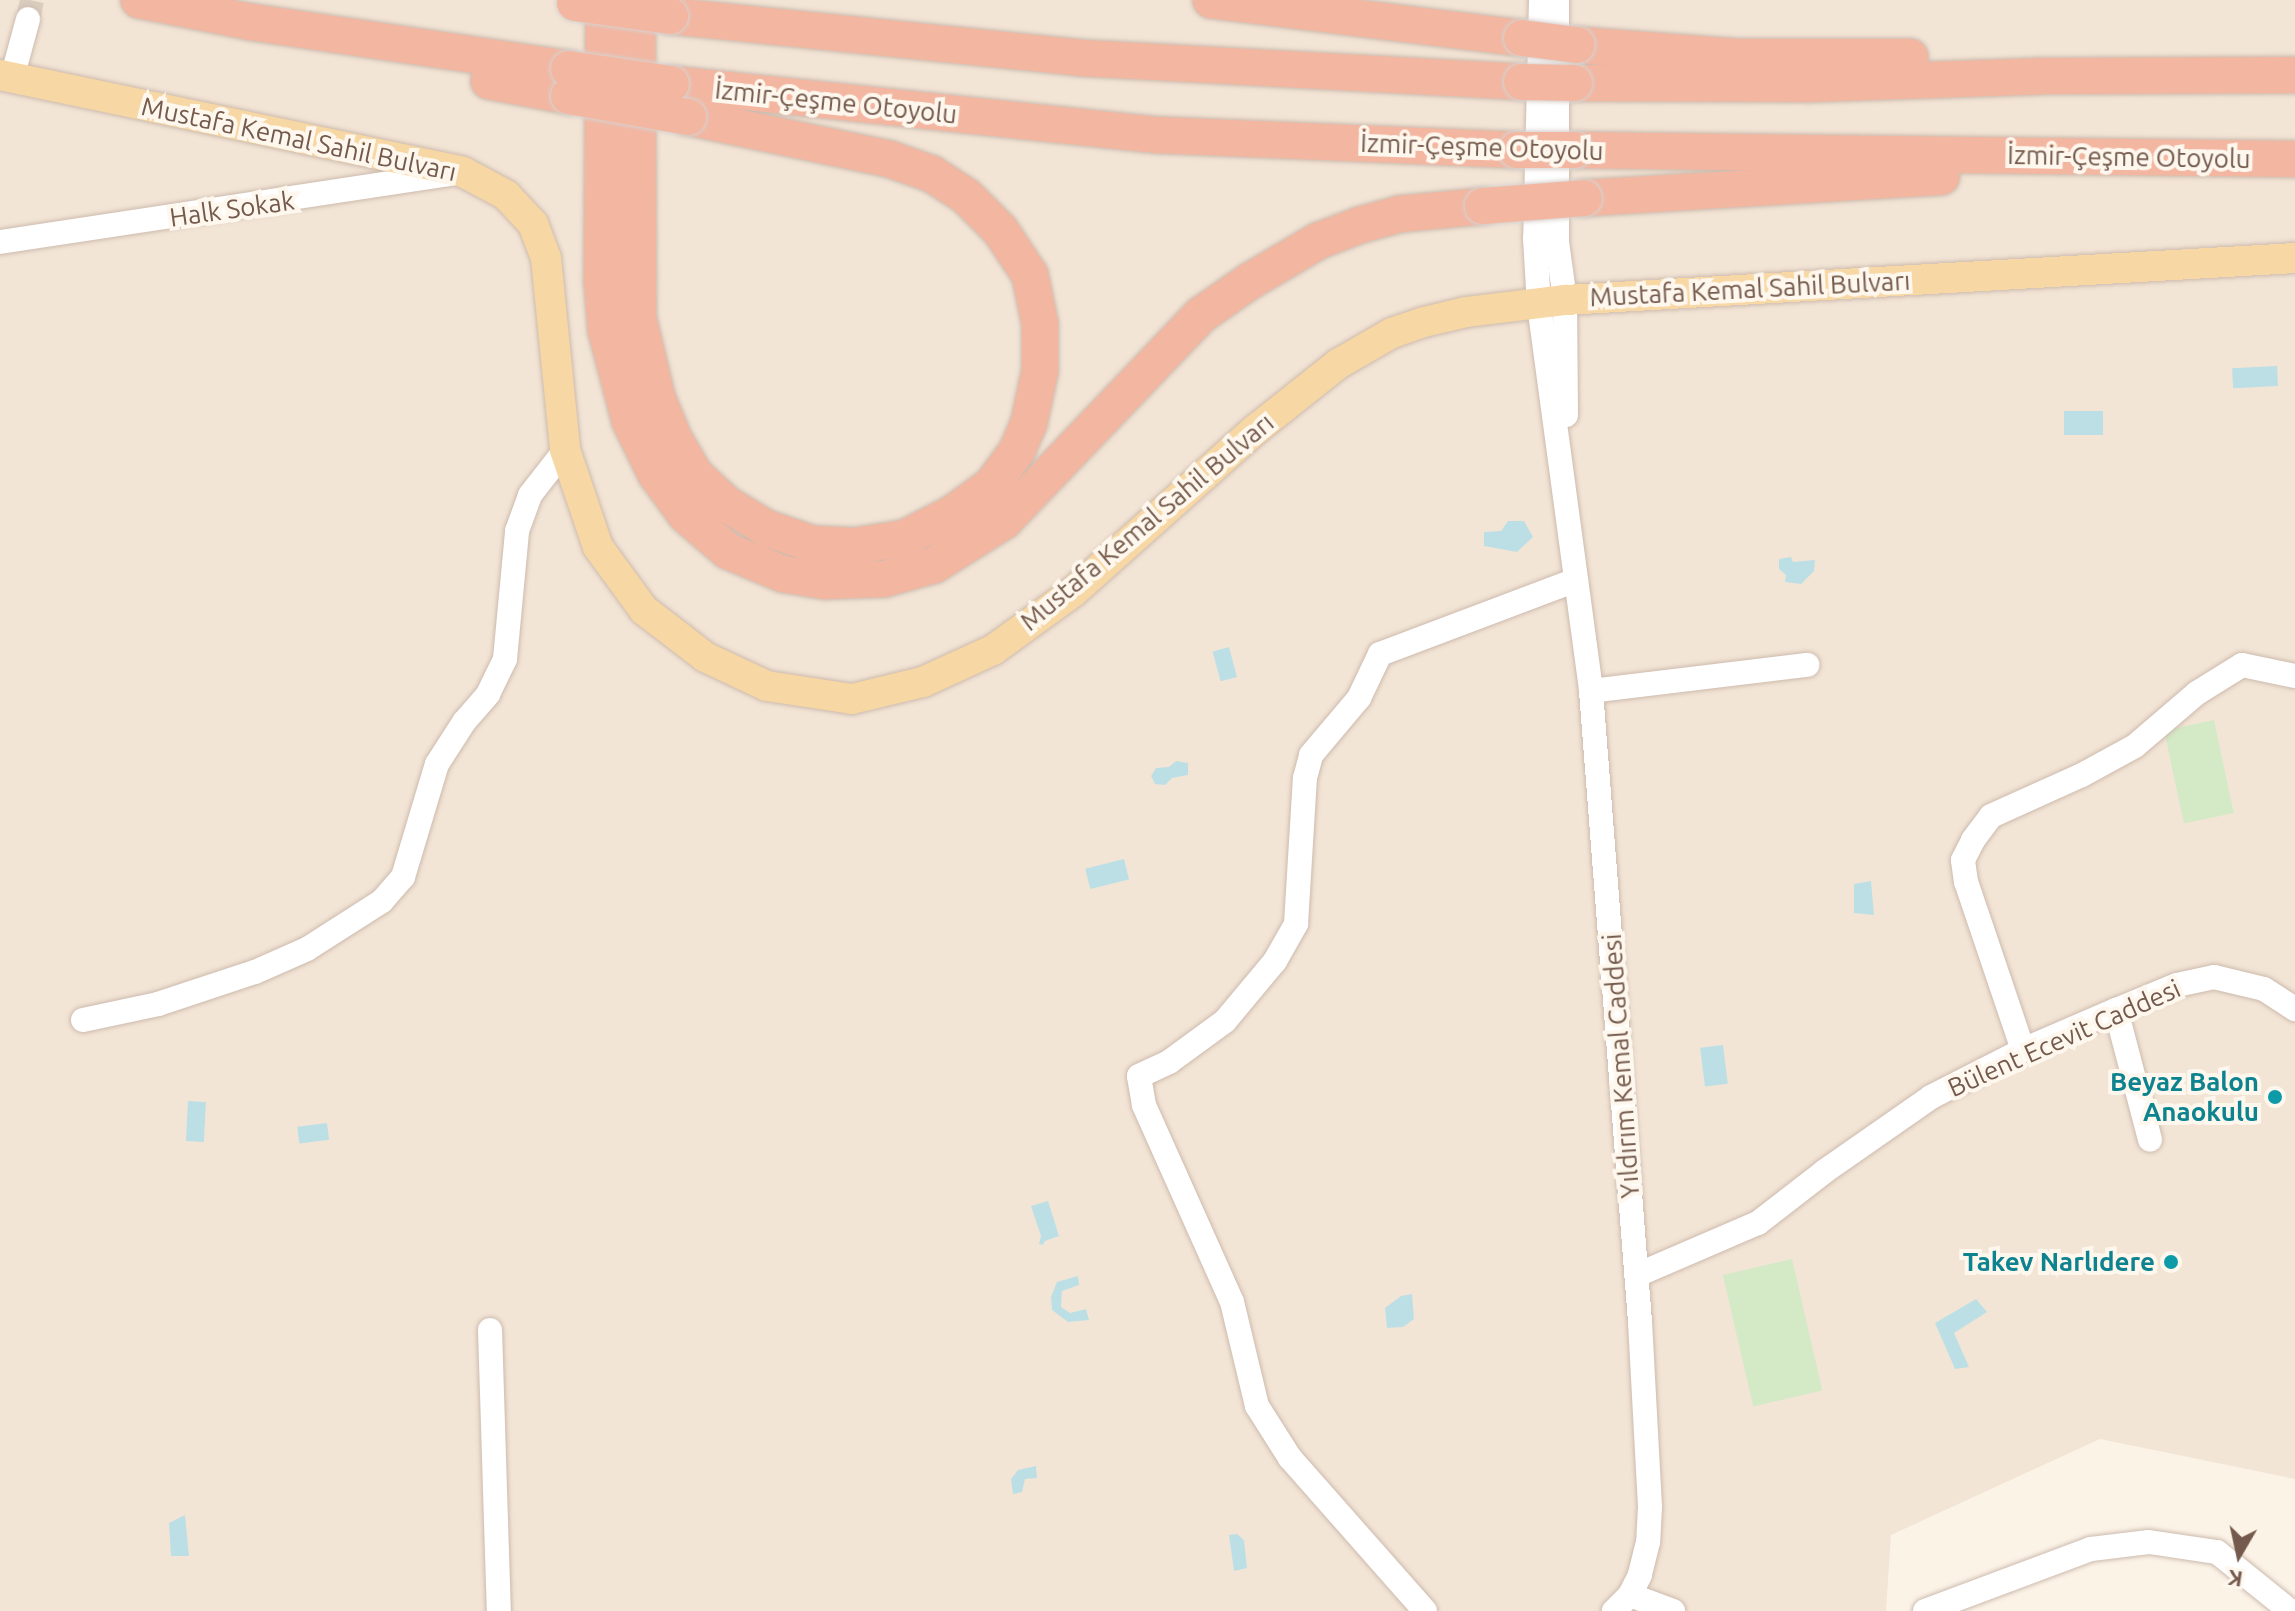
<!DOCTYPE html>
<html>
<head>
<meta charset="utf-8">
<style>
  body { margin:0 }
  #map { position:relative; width:2295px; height:1611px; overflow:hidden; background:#fcf3e7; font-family:Ubuntu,sans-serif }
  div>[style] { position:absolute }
  .residential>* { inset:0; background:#f3e5d6 }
  .green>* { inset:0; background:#d4e9c6; transform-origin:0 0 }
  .water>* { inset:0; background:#bcdfe5; transform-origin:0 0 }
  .minor-tunnel>* { height:24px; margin-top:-12px; transform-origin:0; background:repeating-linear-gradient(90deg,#dacdc0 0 24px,transparent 0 36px) }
  .roads { filter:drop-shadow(0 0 2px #cdbbae) drop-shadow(0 0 2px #cdbbae) }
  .minor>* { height:24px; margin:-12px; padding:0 12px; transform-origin:12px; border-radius:12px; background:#fff }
  .major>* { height:30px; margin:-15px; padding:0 15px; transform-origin:15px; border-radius:15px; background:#f7d7a3 }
  .highway>* { height:36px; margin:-18px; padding:0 18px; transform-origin:18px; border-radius:18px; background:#f3b6a1 }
  .bridges { filter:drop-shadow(0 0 2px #d8d1cd) drop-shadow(0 0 2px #d8d1cd) }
  .highway-bridge>* { height:36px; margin:-18px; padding:0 18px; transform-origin:18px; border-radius:18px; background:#f3b6a1 }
  .dots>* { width:22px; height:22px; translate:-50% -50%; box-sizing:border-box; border:4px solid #fef7ed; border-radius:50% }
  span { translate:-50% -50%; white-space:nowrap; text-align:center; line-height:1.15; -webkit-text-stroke:8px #fef7ed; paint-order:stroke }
  .street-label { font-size:26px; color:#745a4c }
  .culture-label { font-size:26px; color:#0d838f; font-weight:700 }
  .right { translate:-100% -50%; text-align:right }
  .north { position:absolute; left:2199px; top:1515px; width:80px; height:80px; -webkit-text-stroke:6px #fef7ed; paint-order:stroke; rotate:189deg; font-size:22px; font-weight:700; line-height:32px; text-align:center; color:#745a4c }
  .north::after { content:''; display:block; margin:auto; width:28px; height:36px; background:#745a4c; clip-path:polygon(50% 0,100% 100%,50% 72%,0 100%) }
</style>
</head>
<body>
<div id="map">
  <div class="residential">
    <div style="clip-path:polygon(0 0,2295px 0,2295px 1479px,2100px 1439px,1891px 1535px,1886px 1611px,0 1611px)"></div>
  </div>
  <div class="green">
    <div style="left:2214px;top:720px;width:95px;height:51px;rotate:78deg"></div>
    <div style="left:1792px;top:1259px;width:135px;height:71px;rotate:77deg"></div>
  </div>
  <div class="water">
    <div style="left:2277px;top:366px;width:20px;height:45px;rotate:87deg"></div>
    <div style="left:2064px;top:411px;width:39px;height:24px"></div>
    <div style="clip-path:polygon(1508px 521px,1524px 521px,1533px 537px,1517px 552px,1484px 546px,1484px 532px,1501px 531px)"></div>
    <div style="clip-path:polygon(1791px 557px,1793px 562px,1815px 560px,1814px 571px,1801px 584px,1785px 582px,1786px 575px,1779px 569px,1779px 559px)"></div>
    <div style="left:1229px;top:647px;width:31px;height:17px;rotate:75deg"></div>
    <div style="clip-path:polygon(1176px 761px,1188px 763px,1188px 775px,1172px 778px,1165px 785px,1155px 784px,1151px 776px,1156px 768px,1169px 767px)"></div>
    <div style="left:1124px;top:859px;width:21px;height:40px;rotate:76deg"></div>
    <div style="clip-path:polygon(1871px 881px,1874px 915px,1854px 913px,1854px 884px)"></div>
    <div style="left:1723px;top:1045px;width:39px;height:23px;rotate:83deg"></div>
    <div style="left:188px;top:1101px;width:18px;height:40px;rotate:3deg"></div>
    <div style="left:327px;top:1123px;width:17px;height:30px;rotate:83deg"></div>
    <div style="clip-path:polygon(1048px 1201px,1059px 1236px,1045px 1241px,1043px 1245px,1039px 1244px,1041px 1236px,1031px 1206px)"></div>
    <div style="clip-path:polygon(1078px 1276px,1079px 1285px,1062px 1291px,1061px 1307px,1070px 1313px,1086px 1309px,1089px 1320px,1068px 1322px,1052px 1310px,1051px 1297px,1057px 1282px)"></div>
    <div style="clip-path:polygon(1412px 1294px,1414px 1319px,1403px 1327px,1387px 1328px,1385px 1308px,1401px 1296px)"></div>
    <div style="clip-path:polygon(1976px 1299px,1987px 1312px,1954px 1333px,1969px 1367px,1955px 1369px,1935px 1323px)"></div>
    <div style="clip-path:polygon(1036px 1466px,1037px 1478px,1025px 1479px,1022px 1492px,1013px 1494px,1011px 1479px,1018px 1470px)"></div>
    <div style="clip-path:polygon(185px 1515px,189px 1556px,171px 1556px,169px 1523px)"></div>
    <div style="clip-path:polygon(1237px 1534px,1244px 1540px,1247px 1568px,1234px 1571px,1229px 1535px)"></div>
  </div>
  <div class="minor-tunnel">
    <div style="left:28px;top:19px;width:19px;rotate:-78deg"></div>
  </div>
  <div class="roads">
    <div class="minor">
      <div style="left:1541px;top:0;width:238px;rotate:91.4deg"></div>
      <div style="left:1535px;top:238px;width:67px;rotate:86.6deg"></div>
      <div style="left:1539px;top:305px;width:389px;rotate:82.3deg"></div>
      <div style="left:1591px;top:691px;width:633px;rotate:85.56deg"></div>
      <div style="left:1640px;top:1322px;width:185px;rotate:86.9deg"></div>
      <div style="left:1650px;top:1507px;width:35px;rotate:93deg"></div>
      <div style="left:1648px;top:1542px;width:34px;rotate:104deg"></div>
      <div style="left:1640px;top:1575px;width:22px;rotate:117deg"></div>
      <div style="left:1630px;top:1595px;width:23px;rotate:135deg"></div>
      <div style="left:1557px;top:0;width:242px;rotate:90deg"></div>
      <div style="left:1557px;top:242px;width:59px;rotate:82.1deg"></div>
      <div style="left:1565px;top:300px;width:115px;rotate:89.5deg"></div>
      <div style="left:12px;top:78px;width:61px;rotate:-74.8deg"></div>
      <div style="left:0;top:242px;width:457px;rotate:-8.6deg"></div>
      <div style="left:1591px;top:691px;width:218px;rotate:-6.9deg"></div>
      <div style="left:2116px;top:1010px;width:134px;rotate:75.3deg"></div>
      <div style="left:83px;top:1020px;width:77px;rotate:-12deg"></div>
      <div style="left:158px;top:1004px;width:102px;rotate:-18.3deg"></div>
      <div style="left:255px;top:972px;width:57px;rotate:-23.9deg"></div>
      <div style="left:307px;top:949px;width:89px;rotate:-32.6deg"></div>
      <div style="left:382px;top:901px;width:32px;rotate:-49deg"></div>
      <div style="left:403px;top:877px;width:118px;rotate:-73.3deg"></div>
      <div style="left:437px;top:764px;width:50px;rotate:-57.3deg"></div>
      <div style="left:464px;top:722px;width:37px;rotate:-49deg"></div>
      <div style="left:488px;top:694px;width:39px;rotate:-64deg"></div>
      <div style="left:505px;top:659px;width:129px;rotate:-84.6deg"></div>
      <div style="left:517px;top:531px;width:38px;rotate:-70deg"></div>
      <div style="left:530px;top:495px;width:57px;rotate:-52.1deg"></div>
      <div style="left:2023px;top:1050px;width:177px;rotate:-108.7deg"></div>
      <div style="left:1966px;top:882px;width:22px;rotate:-98deg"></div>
      <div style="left:1963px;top:860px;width:22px;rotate:-63deg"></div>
      <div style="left:1973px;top:840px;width:30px;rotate:-53deg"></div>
      <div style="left:1991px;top:816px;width:100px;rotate:-24.3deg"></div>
      <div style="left:2082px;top:775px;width:60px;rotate:-28.7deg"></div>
      <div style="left:2135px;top:746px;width:82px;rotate:-40.5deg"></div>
      <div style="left:2197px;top:693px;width:53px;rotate:-31.9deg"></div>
      <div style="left:2242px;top:665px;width:54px;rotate:11.7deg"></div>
      <div style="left:1637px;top:1275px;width:132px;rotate:-23.3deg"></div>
      <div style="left:1758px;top:1223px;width:85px;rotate:-37.8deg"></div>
      <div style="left:1825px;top:1171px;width:129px;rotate:-34.9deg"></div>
      <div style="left:1931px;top:1097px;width:103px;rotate:-27.1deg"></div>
      <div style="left:2023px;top:1050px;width:101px;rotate:-23.3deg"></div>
      <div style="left:2116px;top:1010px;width:66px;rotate:-22.3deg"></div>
      <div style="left:2177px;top:985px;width:38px;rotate:-12deg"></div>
      <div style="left:2214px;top:977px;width:51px;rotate:13.5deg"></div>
      <div style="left:2264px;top:989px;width:37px;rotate:33deg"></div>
      <div style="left:490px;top:1330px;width:281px;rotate:88.2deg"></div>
      <div style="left:1630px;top:1595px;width:46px;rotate:20.4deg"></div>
      <div style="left:1425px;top:1611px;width:204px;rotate:-131.4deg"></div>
      <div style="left:1290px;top:1458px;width:62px;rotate:-122.4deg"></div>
      <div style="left:1257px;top:1406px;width:107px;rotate:-103.5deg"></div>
      <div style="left:1232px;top:1302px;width:216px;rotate:-114.1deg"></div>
      <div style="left:1144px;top:1105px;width:29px;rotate:-100deg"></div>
      <div style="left:1139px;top:1076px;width:33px;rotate:-25deg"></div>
      <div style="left:1169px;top:1062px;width:69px;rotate:-36.2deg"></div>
      <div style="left:1225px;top:1021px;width:78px;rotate:-50.2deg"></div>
      <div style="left:1275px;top:961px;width:43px;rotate:-60.4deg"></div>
      <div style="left:1296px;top:924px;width:146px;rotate:-86.5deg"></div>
      <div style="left:1305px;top:778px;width:24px;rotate:-75deg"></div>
      <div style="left:1311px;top:755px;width:75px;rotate:-49.9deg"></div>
      <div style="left:1359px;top:698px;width:49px;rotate:-64.5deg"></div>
      <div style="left:1380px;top:654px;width:206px;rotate:-20.7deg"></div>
      <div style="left:1925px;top:1611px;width:177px;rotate:-20.5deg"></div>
      <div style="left:2091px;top:1549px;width:58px;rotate:-6.9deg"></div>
      <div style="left:2149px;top:1542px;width:69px;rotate:8.4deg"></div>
      <div style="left:2217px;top:1552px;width:94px;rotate:38.9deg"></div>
    </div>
    <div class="major">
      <div style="left:0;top:75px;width:473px;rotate:11.8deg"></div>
      <div style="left:463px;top:172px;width:49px;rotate:28.1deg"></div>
      <div style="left:506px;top:195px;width:40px;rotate:47deg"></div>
      <div style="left:533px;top:224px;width:36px;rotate:69deg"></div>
      <div style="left:546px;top:258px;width:193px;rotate:84.3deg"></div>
      <div style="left:565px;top:450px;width:102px;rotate:71.2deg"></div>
      <div style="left:598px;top:547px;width:78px;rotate:53.9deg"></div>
      <div style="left:644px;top:610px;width:77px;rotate:37.6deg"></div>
      <div style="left:705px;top:657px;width:68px;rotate:25.1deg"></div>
      <div style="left:767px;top:686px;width:86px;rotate:8.7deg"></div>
      <div style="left:852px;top:699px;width:73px;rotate:-13.5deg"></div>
      <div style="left:923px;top:682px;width:77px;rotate:-24.6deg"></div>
      <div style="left:993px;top:650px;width:99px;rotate:-35.9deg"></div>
      <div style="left:1073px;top:592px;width:244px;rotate:-41.7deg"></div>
      <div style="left:1255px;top:430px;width:106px;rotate:-38.5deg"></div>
      <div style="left:1338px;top:364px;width:62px;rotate:-29.9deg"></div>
      <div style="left:1392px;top:333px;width:34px;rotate:-19deg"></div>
      <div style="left:1424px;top:322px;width:43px;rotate:-13.4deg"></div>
      <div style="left:1466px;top:312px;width:100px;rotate:-6.9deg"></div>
      <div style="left:1565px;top:300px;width:731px;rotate:-3.29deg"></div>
    </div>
    <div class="highway">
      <div style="left:139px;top:0;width:114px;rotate:11.1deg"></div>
      <div style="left:251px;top:22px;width:321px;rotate:8.4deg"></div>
      <div style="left:604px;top:0;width:280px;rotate:90.4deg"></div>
      <div style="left:602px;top:280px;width:50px;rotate:85.4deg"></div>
      <div style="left:606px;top:330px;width:94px;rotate:75.2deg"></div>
      <div style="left:630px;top:421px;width:59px;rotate:63.9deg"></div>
      <div style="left:656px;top:474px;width:51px;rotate:53.8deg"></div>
      <div style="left:686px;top:515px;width:55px;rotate:40.6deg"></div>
      <div style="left:728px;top:551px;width:60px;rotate:22.7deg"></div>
      <div style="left:783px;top:574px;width:42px;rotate:9.7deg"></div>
      <div style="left:824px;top:581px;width:60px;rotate:-1.9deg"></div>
      <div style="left:884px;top:579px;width:52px;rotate:-15.6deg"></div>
      <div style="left:934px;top:565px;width:83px;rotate:-32.2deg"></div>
      <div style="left:1004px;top:521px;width:285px;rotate:-46.3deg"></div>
      <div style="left:1201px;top:315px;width:60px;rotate:-34.8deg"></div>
      <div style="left:1250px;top:281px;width:79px;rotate:-30.5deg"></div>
      <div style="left:1318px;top:241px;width:45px;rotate:-20.9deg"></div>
      <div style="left:1360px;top:225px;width:41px;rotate:-15.4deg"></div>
      <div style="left:1400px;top:214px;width:83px;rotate:-5.5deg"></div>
      <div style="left:637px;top:0;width:318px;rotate:89.8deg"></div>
      <div style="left:638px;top:318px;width:82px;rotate:76.6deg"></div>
      <div style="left:657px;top:398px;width:44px;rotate:67.5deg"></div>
      <div style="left:674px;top:439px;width:42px;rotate:59.7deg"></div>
      <div style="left:695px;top:475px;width:41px;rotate:43deg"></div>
      <div style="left:725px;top:503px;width:48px;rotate:31.4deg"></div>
      <div style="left:766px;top:528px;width:49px;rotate:19.2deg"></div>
      <div style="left:812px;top:544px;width:43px;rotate:2.7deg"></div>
      <div style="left:855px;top:546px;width:51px;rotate:-9.1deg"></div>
      <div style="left:905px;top:538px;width:53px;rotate:-27.1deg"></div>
      <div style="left:952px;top:514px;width:49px;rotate:-35.9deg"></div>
      <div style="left:992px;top:485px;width:42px;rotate:-53.7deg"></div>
      <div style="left:1017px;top:451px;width:30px;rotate:-67deg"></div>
      <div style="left:1029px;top:423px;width:53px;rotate:-78.1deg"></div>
      <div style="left:1040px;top:371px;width:47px;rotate:-90deg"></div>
      <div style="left:1040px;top:324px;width:50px;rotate:-101.5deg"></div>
      <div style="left:1030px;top:275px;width:54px;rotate:-123.7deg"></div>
      <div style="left:1000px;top:230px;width:48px;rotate:-135deg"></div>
      <div style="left:966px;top:196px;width:40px;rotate:-147.1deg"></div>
      <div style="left:932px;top:174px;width:46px;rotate:-160.8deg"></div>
      <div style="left:889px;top:159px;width:205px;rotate:-168.2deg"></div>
      <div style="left:1211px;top:0;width:313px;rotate:7deg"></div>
      <div style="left:670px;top:16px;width:413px;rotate:5.8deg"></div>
      <div style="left:1081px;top:58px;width:442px;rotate:3.1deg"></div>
      <div style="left:1577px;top:45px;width:160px;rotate:4.3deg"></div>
      <div style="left:1737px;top:57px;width:173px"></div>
      <div style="left:489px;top:81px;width:81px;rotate:10.6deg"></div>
      <div style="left:1574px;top:83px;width:232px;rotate:0.2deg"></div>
      <div style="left:1806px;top:84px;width:235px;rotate:-1.9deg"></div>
      <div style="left:2041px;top:76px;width:254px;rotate:-0.2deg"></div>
      <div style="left:671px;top:84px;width:490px;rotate:6deg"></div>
      <div style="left:1158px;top:135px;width:359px;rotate:2.4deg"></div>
      <div style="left:1574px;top:150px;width:721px;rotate:0.72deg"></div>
      <div style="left:1584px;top:198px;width:358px;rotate:-3.4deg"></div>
    </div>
  </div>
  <div class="bridges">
    <div class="highway-bridge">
      <div style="left:575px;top:3px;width:96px;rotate:7.8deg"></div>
      <div style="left:1522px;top:38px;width:55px;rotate:7.3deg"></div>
      <div style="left:569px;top:69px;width:103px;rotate:8.4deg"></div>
      <div style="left:1522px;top:82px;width:52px;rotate:1.1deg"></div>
      <div style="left:569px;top:96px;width:121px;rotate:10deg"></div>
      <div style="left:1517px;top:150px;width:57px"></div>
      <div style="left:1483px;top:206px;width:101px;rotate:-4.5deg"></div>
    </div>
  </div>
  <div class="dots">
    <div style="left:2275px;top:1097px;background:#0f9aa8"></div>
    <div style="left:2171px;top:1262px;background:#0f9aa8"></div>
  </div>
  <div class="street-label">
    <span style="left:836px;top:102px;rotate:6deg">İzmir-Çeşme Otoyolu</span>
    <span style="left:299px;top:139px;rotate:12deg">Mustafa Kemal Sahil Bulvarı</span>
    <span style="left:1482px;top:147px;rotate:2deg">İzmir-Çeşme Otoyolu</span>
    <span style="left:2129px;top:157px;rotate:1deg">İzmir-Çeşme Otoyolu</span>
    <span style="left:232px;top:209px;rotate:-8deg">Halk Sokak</span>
    <span style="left:1750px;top:289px;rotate:-3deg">Mustafa Kemal Sahil Bulvarı</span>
    <span style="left:1147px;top:522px;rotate:-40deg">Mustafa Kemal Sahil Bulvarı</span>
    <span style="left:2064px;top:1038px;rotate:-24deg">Bülent Ecevit Caddesi</span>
    <span style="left:1621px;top:1066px;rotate:-94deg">Yıldırım Kemal Caddesi</span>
  </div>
  <div class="culture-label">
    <span class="right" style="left:2259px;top:1097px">Beyaz Balon<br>Anaokulu</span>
    <span class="right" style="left:2155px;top:1262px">Takev Narlıdere</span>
  </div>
  <div class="north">K</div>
</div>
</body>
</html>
